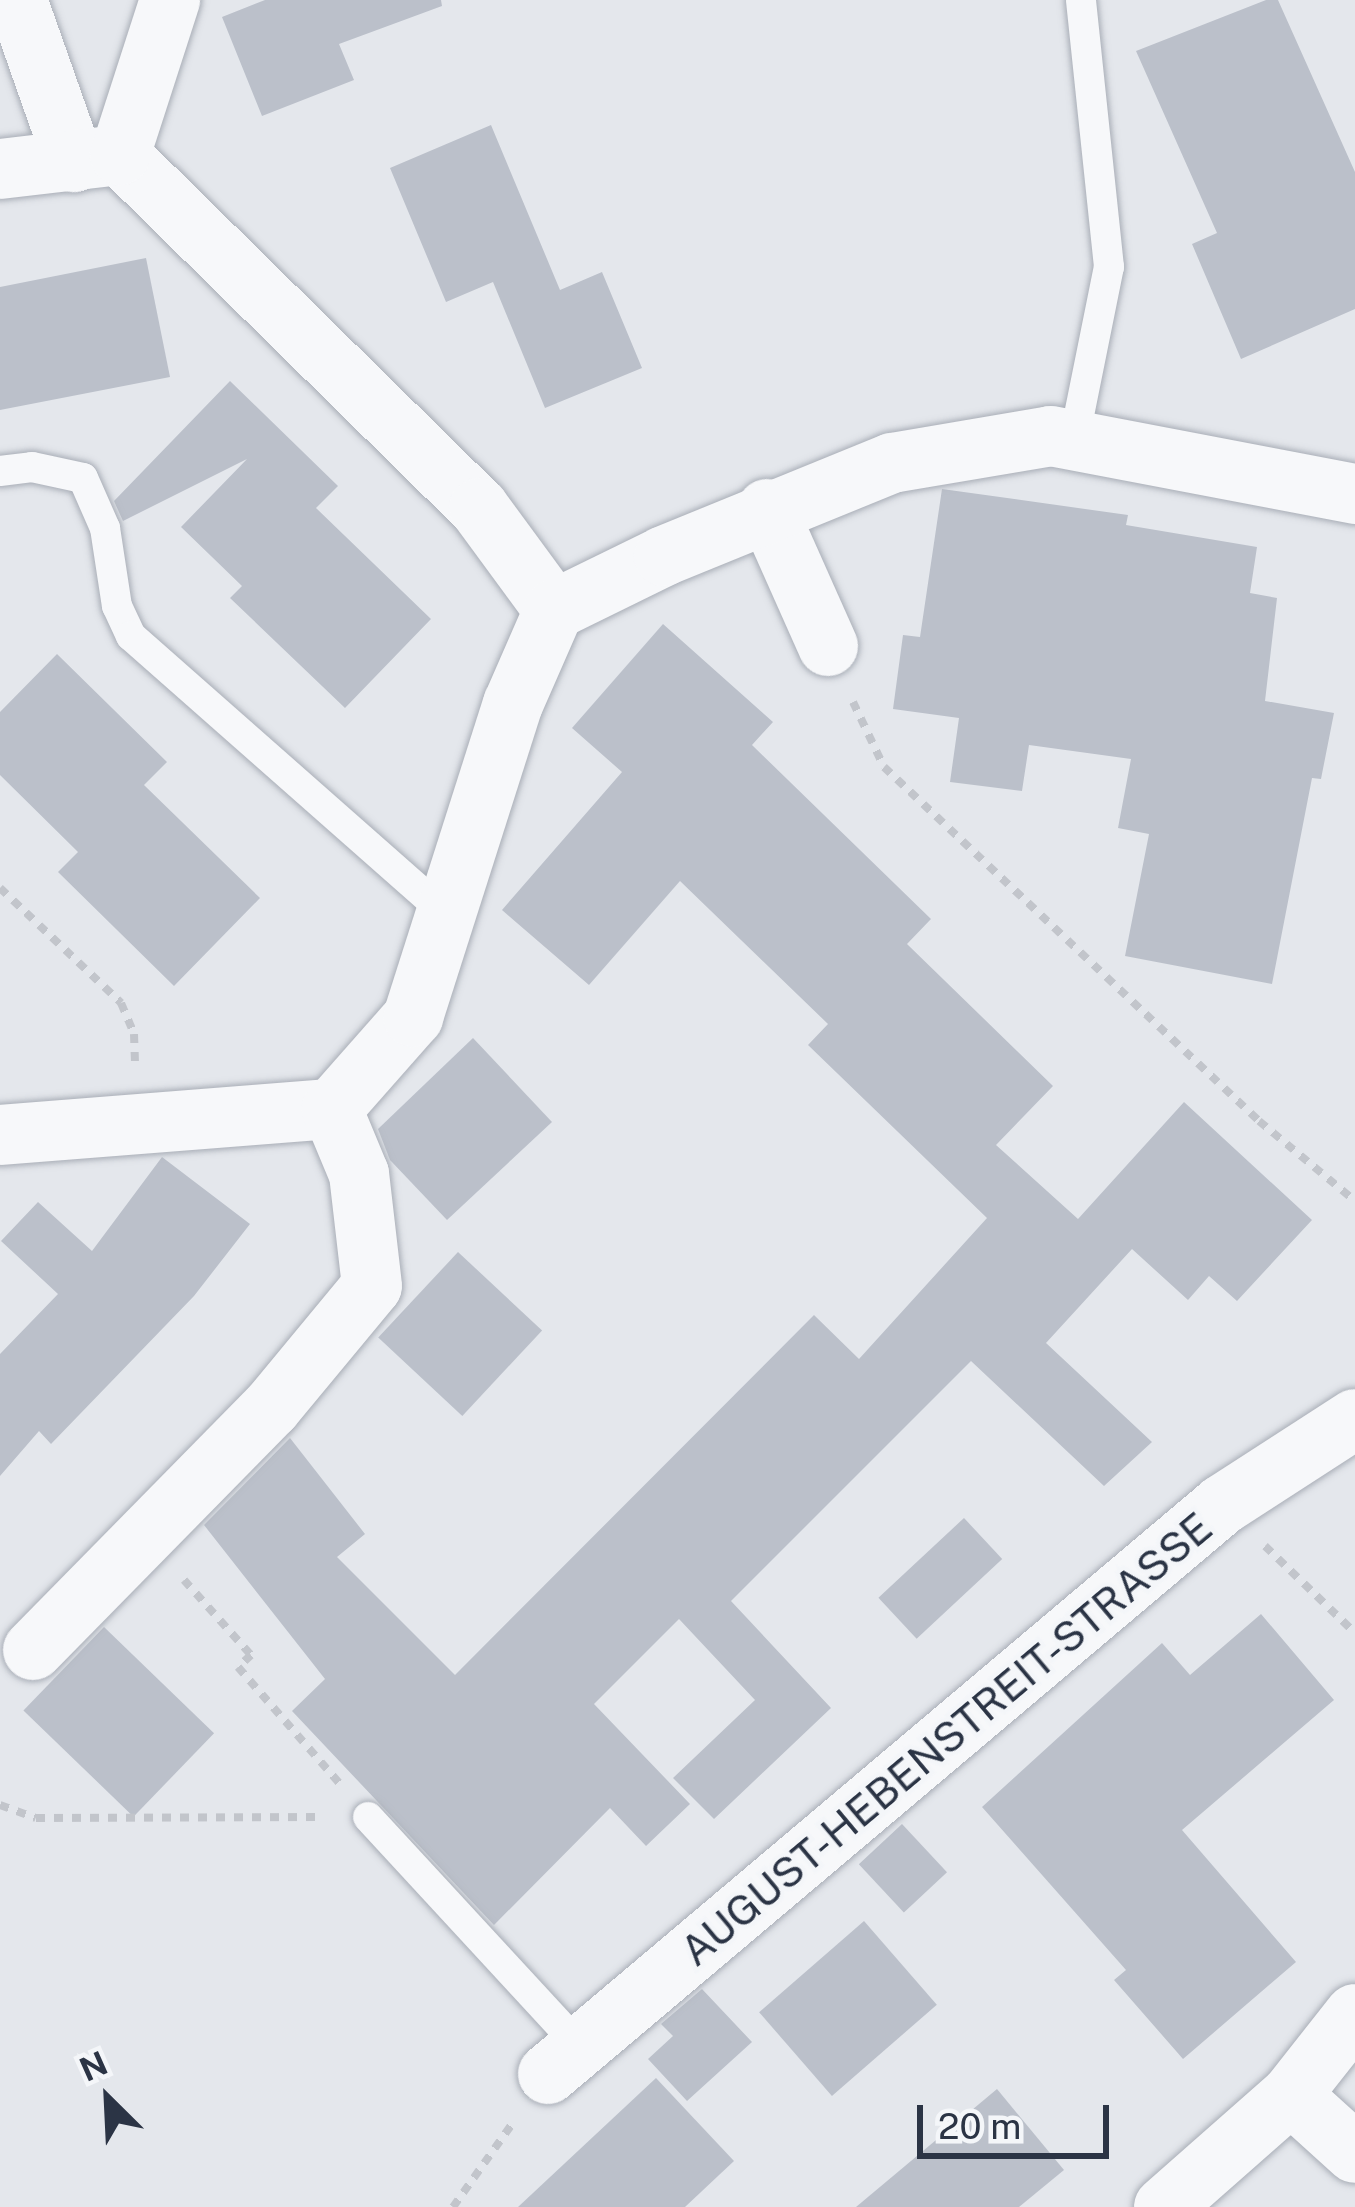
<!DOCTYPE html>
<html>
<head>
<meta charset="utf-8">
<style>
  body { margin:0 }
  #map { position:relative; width:1355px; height:2207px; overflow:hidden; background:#e4e7ec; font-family:"Public Sans",sans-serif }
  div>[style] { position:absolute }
  .building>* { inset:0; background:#bbc0ca; transform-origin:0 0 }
  .path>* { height:8px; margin-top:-4px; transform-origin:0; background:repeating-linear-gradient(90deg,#c2c5cb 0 9px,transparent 0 18px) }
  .roads { filter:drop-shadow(0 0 3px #a9aeb7) drop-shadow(0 0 3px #a9aeb7) }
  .lane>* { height:30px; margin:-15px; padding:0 15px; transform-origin:15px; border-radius:15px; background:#f7f8fa }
  .street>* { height:60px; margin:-30px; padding:0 30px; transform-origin:30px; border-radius:30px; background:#f7f8fa }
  span { translate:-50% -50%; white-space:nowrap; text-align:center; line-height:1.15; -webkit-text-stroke:9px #f4f6f9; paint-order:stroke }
  .street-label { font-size:42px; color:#2b3445 }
  .north { position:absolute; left:48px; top:2039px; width:120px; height:120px; -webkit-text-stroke:9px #f4f6f9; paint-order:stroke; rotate:336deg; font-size:33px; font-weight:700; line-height:48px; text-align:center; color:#2b3445 }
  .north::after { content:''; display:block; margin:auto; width:42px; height:54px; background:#2b3445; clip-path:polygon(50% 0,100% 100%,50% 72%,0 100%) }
  .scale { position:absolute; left:917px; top:2105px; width:192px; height:54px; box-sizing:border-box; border:6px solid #2b3445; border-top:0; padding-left:15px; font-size:36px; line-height:42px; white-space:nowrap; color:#2b3445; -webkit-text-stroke:9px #f4f6f9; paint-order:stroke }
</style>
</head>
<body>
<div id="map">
  <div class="building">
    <div style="clip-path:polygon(265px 0,441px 0,442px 6px,339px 44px,354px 80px,262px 116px,222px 17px)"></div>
    <div style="clip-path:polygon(1266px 0,1278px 0,1355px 172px,1355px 309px,1241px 359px,1192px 244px,1217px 233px,1136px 51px)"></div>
    <div style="clip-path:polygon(491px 125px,560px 290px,602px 272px,642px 368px,545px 408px,493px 282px,446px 302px,390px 168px)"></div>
    <div style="clip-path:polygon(146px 258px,170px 377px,0 410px,0 287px)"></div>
    <div style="clip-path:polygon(230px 381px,338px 486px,316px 508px,431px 619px,345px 708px,230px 598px,242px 586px,181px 527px,247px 459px,123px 521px,114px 501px)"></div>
    <div style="clip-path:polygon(942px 489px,1128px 515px,1126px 525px,1257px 547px,1250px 593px,1277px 598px,1265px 701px,1334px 713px,1321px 779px,1312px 778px,1272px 984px,1125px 956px,1149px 834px,1118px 828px,1131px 759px,1029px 745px,1022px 791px,950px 782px,959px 718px,893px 709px,903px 635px,920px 637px)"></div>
    <div style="clip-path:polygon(663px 624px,773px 722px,752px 745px,931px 919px,907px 944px,1053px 1086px,996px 1145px,1078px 1219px,1184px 1102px,1312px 1220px,1237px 1301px,1209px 1276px,1188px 1300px,1132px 1249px,1046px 1343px,1152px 1442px,1104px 1486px,971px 1361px,731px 1601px,831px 1708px,714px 1819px,673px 1778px,755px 1700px,679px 1619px,594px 1704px,690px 1804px,646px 1846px,610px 1808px,494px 1925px,292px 1711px,325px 1679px,204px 1525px,290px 1438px,365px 1534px,337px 1557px,455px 1675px,814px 1315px,859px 1359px,987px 1218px,808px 1045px,828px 1024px,680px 881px,589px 985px,502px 910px,622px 772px,572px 728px)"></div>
    <div style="clip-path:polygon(57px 654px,167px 762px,144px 785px,260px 898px,174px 986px,58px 872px,78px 852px,0 775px,0 712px)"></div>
    <div style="clip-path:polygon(473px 1038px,552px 1122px,447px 1220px,390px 1160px,378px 1129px)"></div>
    <div style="clip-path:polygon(162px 1157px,250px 1224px,194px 1296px,51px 1444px,39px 1431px,0 1476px,0 1354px,58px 1294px,1px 1241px,38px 1202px,92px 1251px)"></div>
    <div style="left:458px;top:1252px;width:115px;height:117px;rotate:43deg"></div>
    <div style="left:964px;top:1518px;width:56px;height:117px;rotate:47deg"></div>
    <div style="clip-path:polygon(1261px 1614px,1334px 1700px,1182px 1830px,1296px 1962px,1183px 2059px,1114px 1980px,1126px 1970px,982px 1807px,1162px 1643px,1190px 1675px)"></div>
    <div style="left:104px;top:1627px;width:153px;height:116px;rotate:44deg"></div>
    <div style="left:902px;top:1824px;width:66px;height:59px;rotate:47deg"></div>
    <div style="left:864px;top:1921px;width:111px;height:139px;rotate:49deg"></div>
    <div style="clip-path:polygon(702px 1989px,752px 2042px,687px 2101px,648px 2059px,673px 2036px,661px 2024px)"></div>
    <div style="clip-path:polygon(656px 2078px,734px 2161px,685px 2207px,518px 2207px)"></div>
    <div style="clip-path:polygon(997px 2089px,1064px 2170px,1019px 2207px,856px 2207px)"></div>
  </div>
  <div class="path">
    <div style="left:853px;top:702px;width:72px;rotate:64.5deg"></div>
    <div style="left:884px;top:767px;width:516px;rotate:43.35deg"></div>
    <div style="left:1259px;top:1121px;width:125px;rotate:39.8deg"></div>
    <div style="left:0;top:888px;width:167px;rotate:43.5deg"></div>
    <div style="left:121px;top:1003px;width:34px;rotate:67deg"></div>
    <div style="left:134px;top:1034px;width:28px;rotate:88deg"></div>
    <div style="left:1265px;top:1546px;width:125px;rotate:44deg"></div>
    <div style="left:184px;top:1580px;width:101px;rotate:48.2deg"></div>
    <div style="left:251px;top:1655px;width:18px;rotate:137deg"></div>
    <div style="left:238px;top:1667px;width:155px;rotate:48.9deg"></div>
    <div style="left:0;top:1805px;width:38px;rotate:20deg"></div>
    <div style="left:36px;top:1818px;width:284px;rotate:-0.2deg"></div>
    <div style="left:453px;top:2207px;width:102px;rotate:-54.6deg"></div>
  </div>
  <div class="roads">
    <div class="lane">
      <div style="left:1074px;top:440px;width:177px;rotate:-78.6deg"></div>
      <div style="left:1109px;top:267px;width:268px;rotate:-96deg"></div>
      <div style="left:0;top:471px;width:32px;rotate:-7deg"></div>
      <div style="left:32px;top:467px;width:52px;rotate:12.2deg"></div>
      <div style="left:83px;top:478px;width:55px;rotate:66.3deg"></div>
      <div style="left:105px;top:528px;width:79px;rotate:81.3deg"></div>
      <div style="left:117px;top:606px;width:33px;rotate:65deg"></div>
      <div style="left:131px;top:636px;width:422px;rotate:41.4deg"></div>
      <div style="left:368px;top:1817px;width:316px;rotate:47.3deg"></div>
    </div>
    <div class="street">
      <div style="left:17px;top:0;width:172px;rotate:70.6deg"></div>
      <div style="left:120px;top:155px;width:503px;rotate:44.52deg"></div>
      <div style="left:479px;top:508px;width:127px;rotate:53.7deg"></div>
      <div style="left:0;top:169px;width:121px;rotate:-6.7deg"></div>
      <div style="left:120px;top:155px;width:163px;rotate:-72.1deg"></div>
      <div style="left:767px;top:509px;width:150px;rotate:66deg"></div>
      <div style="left:0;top:1135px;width:333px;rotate:-4.5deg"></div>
      <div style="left:332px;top:1109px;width:123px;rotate:-48.6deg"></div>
      <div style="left:413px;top:1017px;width:329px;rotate:-72.3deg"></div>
      <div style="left:513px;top:704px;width:103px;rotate:-66.4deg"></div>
      <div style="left:554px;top:610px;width:123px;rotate:-26.1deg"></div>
      <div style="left:664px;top:556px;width:246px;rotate:-22.2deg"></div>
      <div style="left:892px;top:463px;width:161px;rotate:-9.6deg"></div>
      <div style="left:1051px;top:436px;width:309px;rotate:10.8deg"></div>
      <div style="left:33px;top:1650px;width:339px;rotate:-45.5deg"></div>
      <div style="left:271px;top:1408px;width:158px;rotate:-50.4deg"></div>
      <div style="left:372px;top:1286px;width:113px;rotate:-96.6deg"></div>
      <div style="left:359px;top:1174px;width:70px;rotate:-112.6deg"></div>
      <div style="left:548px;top:2074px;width:882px;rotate:-40.17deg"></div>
      <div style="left:1222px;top:1505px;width:158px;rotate:-32.9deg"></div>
      <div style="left:1291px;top:2095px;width:86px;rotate:42.2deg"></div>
      <div style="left:1164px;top:2207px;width:169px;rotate:-41.4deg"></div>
      <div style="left:1291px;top:2095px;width:103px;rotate:-51.7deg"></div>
    </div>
  </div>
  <div class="street-label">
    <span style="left:946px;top:1739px;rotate:-40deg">AUGUST-HEBENSTREIT-STRASSE</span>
  </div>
  <div class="north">N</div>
  <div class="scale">20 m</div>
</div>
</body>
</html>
